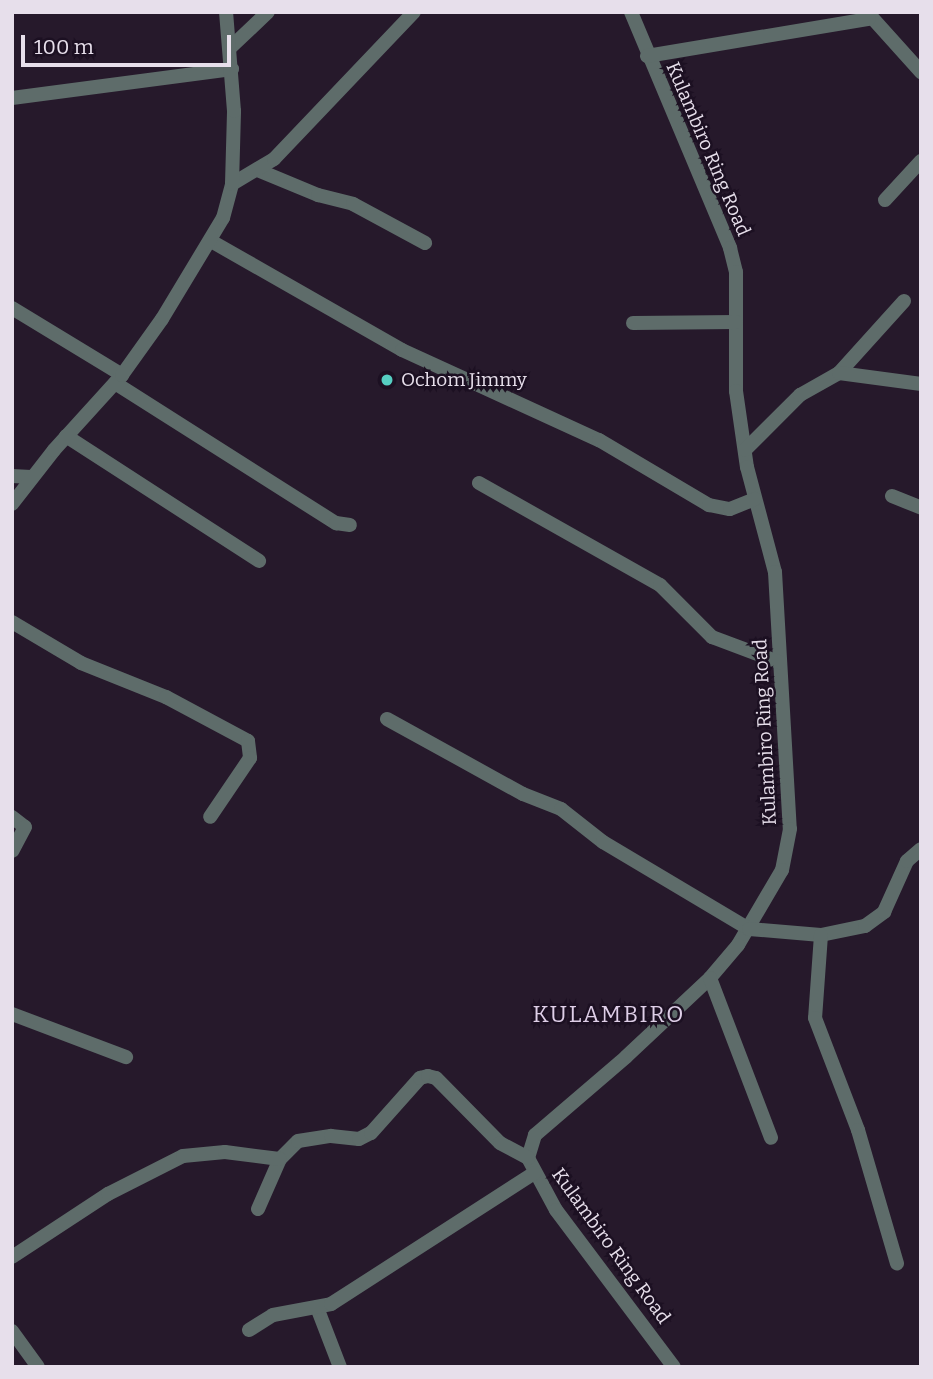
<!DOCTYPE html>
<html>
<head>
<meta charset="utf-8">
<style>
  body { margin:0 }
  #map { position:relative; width:933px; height:1379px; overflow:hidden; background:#26192b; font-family:Bitter,serif }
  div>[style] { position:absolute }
  .minor>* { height:14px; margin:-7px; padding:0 7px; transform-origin:7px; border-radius:7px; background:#5e6c6a }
  .dots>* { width:19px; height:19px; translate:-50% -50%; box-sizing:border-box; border:4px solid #1c1022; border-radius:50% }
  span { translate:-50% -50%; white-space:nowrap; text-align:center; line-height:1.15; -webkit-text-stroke:5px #1c1022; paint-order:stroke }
  .street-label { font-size:19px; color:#e7dfeb }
  .poi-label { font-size:19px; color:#e7dfeb }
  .left { translate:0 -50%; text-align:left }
  .quarter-label { font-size:23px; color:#decee7; letter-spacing:2px }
  .frame { position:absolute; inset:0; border:14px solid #e7dfeb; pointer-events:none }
  .scale { position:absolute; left:21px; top:35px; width:210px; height:32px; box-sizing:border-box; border:4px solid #e7dfeb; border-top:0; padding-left:9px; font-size:21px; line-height:24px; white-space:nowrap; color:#e7dfeb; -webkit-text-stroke:5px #1c1022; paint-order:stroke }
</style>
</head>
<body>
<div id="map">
  <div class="minor">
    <div style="left:631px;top:12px;width:256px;rotate:67.2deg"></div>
    <div style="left:730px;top:248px;width:25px;rotate:76deg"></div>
    <div style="left:736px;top:272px;width:119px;rotate:90deg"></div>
    <div style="left:736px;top:391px;width:77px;rotate:81.8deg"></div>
    <div style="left:747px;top:467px;width:109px;rotate:75.1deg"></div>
    <div style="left:775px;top:572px;width:257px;rotate:86.7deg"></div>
    <div style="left:790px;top:829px;width:42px;rotate:101deg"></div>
    <div style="left:782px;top:870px;width:87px;rotate:120.4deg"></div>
    <div style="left:738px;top:945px;width:43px;rotate:130.3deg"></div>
    <div style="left:710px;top:978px;width:115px;rotate:136.8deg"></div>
    <div style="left:626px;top:1057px;width:120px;rotate:139.4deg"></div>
    <div style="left:535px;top:1135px;width:24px;rotate:107deg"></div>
    <div style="left:528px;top:1158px;width:59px;rotate:61.7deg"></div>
    <div style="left:556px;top:1210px;width:196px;rotate:53.1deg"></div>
    <div style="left:867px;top:12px;width:81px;rotate:48deg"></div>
    <div style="left:230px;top:48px;width:52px;rotate:-43.5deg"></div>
    <div style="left:647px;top:56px;width:225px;rotate:-9.5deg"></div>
    <div style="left:12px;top:98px;width:222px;rotate:-7.5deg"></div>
    <div style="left:260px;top:171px;width:63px;rotate:22.5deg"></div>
    <div style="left:318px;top:195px;width:36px;rotate:14deg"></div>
    <div style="left:353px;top:204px;width:82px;rotate:28.4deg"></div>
    <div style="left:232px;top:184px;width:49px;rotate:-30.8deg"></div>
    <div style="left:274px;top:159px;width:203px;rotate:-46.4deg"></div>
    <div style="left:885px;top:200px;width:53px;rotate:-47.3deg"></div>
    <div style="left:211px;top:241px;width:220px;rotate:29.7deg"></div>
    <div style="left:402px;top:350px;width:217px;rotate:24.6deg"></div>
    <div style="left:599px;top:440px;width:128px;rotate:30.6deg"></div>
    <div style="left:709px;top:505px;width:21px;rotate:11deg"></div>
    <div style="left:730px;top:509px;width:27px;rotate:-22deg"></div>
    <div style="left:12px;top:308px;width:129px;rotate:31.3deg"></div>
    <div style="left:633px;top:323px;width:103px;rotate:-0.6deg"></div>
    <div style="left:839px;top:373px;width:97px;rotate:-47.9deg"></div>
    <div style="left:115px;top:383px;width:262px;rotate:32.4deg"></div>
    <div style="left:336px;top:523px;width:14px;rotate:8deg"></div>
    <div style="left:66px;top:436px;width:230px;rotate:32.9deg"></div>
    <div style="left:745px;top:450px;width:78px;rotate:-45deg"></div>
    <div style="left:800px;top:395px;width:45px;rotate:-29.4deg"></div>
    <div style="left:839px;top:373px;width:83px;rotate:7.6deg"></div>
    <div style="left:12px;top:476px;width:19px;rotate:3deg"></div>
    <div style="left:479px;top:483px;width:208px;rotate:29.4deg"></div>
    <div style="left:660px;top:585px;width:74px;rotate:45deg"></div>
    <div style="left:712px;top:637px;width:72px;rotate:20.5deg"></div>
    <div style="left:892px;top:496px;width:31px;rotate:22deg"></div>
    <div style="left:12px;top:504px;width:68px;rotate:-52.1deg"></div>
    <div style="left:54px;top:450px;width:101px;rotate:-47.8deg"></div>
    <div style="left:122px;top:375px;width:69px;rotate:-54.5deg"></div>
    <div style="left:162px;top:319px;width:118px;rotate:-58.9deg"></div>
    <div style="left:223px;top:218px;width:35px;rotate:-75deg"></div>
    <div style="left:232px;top:184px;width:73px;rotate:-88.4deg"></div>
    <div style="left:234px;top:111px;width:99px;rotate:-94.6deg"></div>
    <div style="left:12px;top:622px;width:80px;rotate:30.7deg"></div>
    <div style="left:81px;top:663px;width:92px;rotate:21.8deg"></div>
    <div style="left:166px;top:697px;width:93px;rotate:28.2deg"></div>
    <div style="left:248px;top:741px;width:17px;rotate:83deg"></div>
    <div style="left:250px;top:758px;width:71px;rotate:124.1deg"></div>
    <div style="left:387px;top:719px;width:155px;rotate:28.9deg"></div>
    <div style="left:523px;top:794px;width:41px;rotate:21.5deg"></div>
    <div style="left:561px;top:809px;width:53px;rotate:38.2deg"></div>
    <div style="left:603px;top:842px;width:170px;rotate:30.8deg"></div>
    <div style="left:749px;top:929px;width:72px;rotate:4.8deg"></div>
    <div style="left:821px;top:935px;width:45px;rotate:-11.6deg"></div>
    <div style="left:865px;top:926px;width:24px;rotate:-36deg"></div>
    <div style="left:884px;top:912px;width:56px;rotate:-65.7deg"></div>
    <div style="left:907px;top:861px;width:18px;rotate:-41deg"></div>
    <div style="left:12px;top:817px;width:16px;rotate:38deg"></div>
    <div style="left:25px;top:827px;width:27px;rotate:118deg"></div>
    <div style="left:821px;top:935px;width:83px;rotate:94.1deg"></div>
    <div style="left:815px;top:1018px;width:120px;rotate:69deg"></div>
    <div style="left:858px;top:1130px;width:139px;rotate:73.7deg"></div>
    <div style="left:710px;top:978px;width:171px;rotate:69.1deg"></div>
    <div style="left:12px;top:1014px;width:122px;rotate:20.7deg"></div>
    <div style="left:258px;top:1209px;width:55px;rotate:-66.3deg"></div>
    <div style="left:280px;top:1159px;width:25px;rotate:-45deg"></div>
    <div style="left:298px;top:1141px;width:33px;rotate:-9deg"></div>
    <div style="left:331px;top:1136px;width:28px;rotate:6deg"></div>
    <div style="left:359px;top:1139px;width:13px;rotate:-27deg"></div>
    <div style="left:371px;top:1133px;width:74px;rotate:-48.3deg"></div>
    <div style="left:420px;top:1078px;width:8px;rotate:-14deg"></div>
    <div style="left:428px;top:1076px;width:8px;rotate:14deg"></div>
    <div style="left:436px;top:1078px;width:91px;rotate:45.4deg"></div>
    <div style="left:500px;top:1143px;width:32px;rotate:28deg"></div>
    <div style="left:12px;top:1257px;width:115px;rotate:-33.3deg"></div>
    <div style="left:108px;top:1194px;width:84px;rotate:-26.9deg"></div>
    <div style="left:183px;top:1156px;width:42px;rotate:-5.4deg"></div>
    <div style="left:225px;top:1152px;width:55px;rotate:7.3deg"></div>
    <div style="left:318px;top:1310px;width:61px;rotate:68.9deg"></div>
    <div style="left:249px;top:1330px;width:28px;rotate:-32deg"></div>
    <div style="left:273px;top:1315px;width:59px;rotate:-10.7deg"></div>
    <div style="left:331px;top:1304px;width:242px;rotate:-32.8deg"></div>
    <div style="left:12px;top:1331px;width:44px;rotate:54.2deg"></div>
  </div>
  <div class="dots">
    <div style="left:387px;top:380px;background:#56cec2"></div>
  </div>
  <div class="street-label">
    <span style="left:708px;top:149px;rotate:67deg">Kulambiro Ring Road</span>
    <span style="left:765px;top:732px;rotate:-93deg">Kulambiro Ring Road</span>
    <span style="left:611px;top:1246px;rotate:54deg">Kulambiro Ring Road</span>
  </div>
  <div class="poi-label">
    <span class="left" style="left:401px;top:380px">Ochom Jimmy</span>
  </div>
  <div class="quarter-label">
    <span style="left:609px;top:1014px">KULAMBIRO</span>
  </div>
  <div class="frame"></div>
  <div class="scale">100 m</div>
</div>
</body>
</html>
